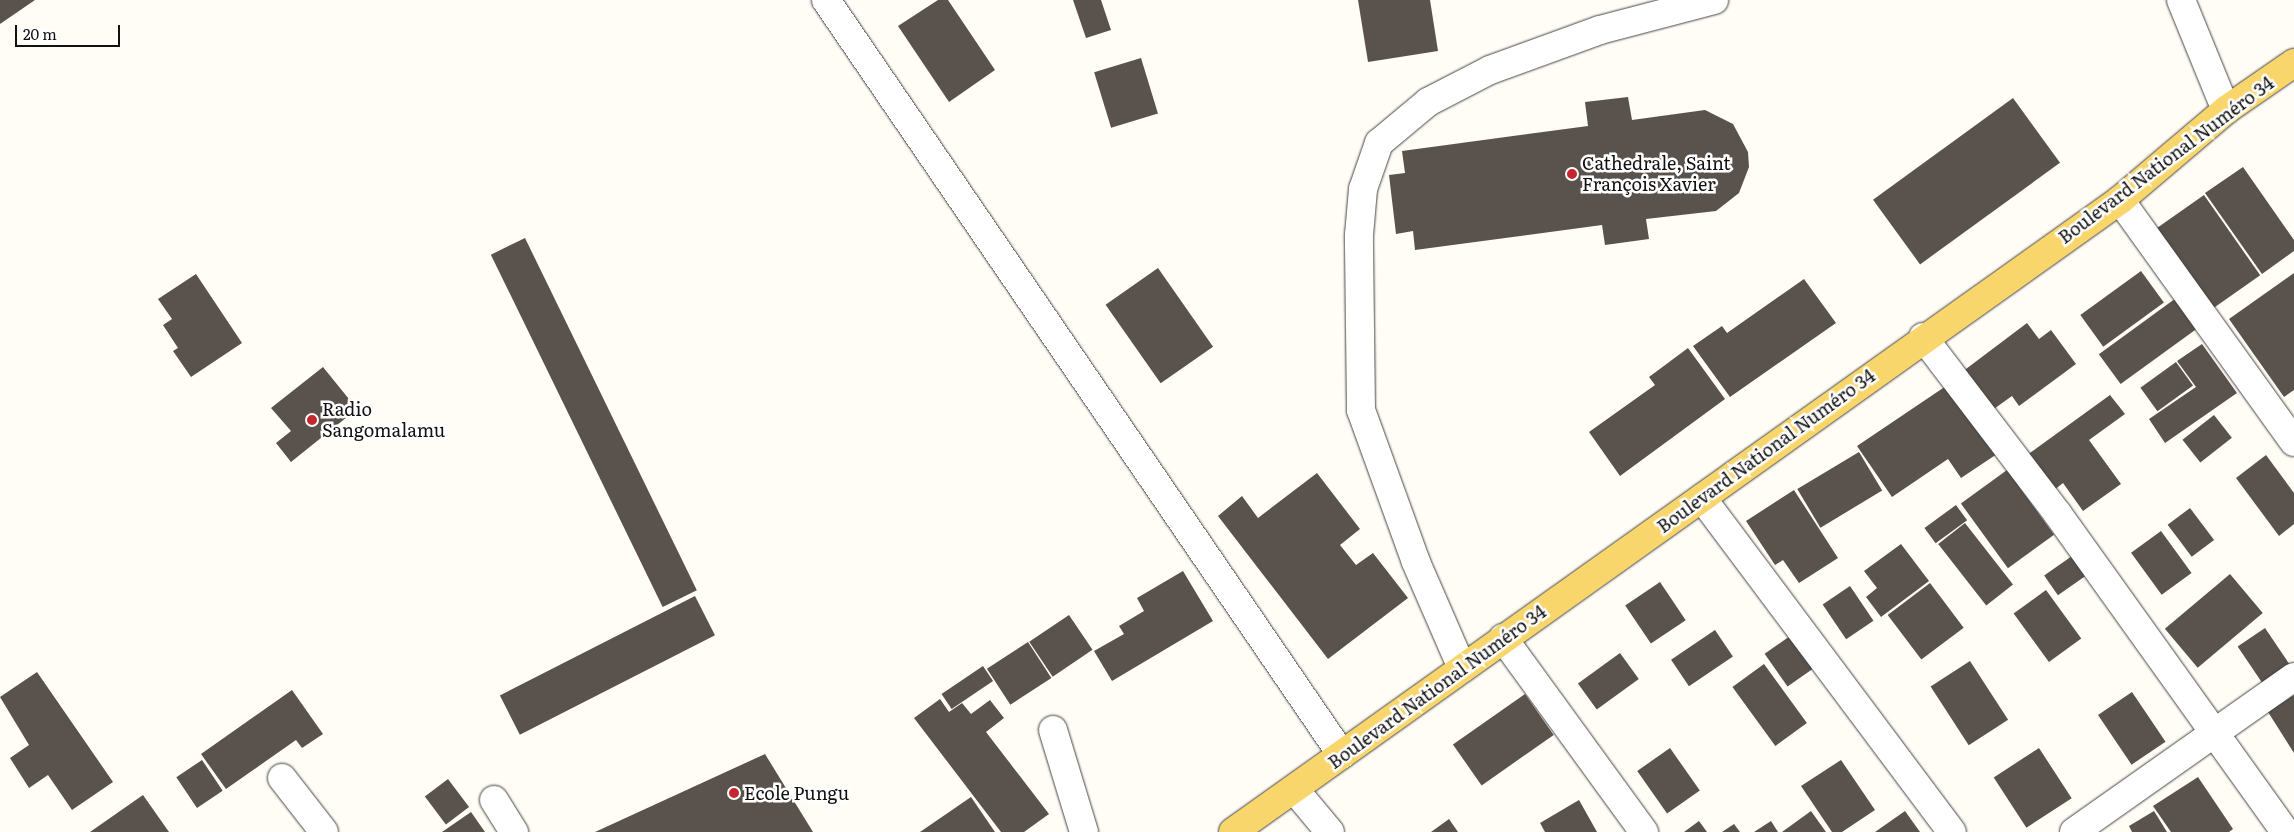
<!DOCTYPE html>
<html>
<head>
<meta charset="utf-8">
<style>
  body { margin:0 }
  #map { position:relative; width:2294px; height:832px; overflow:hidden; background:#fffdf5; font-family:Literata,serif }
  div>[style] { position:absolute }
  .building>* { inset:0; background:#5a524d; transform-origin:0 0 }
  .roads { filter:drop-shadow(0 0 1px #444) drop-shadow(0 0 1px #444) }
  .minor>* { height:28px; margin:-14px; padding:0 14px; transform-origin:14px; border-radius:14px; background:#fff }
  .major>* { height:28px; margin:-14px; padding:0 14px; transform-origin:14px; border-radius:14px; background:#f9d66b }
  .dots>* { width:14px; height:14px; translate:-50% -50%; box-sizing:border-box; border:2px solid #fff; border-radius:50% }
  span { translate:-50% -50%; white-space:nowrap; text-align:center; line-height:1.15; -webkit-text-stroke:5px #fff; paint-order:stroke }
  .street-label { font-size:18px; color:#111 }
  .poi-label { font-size:18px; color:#111 }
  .left { translate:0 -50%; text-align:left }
  .scale { position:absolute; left:15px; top:25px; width:105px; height:22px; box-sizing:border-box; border:2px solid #111; border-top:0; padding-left:6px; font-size:15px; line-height:18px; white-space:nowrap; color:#111; -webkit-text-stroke:4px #fff; paint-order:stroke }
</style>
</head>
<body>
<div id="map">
  <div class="building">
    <div style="clip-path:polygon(0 0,35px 0,0 24px)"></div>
    <div style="clip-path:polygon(938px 0,948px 0,995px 70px,949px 102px,898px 26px)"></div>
    <div style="clip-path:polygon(1073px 0,1101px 0,1111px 30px,1086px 38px)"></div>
    <div style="clip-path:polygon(1358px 0,1430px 0,1438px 51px,1368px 62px)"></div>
    <div style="left:1141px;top:58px;width:58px;height:49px;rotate:73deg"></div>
    <div style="clip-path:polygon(1628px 97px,1632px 120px,1705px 110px,1733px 124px,1748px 152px,1749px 167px,1739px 193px,1716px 211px,1646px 219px,1649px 239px,1605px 245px,1602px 225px,1415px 250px,1413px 231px,1396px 234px,1389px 175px,1405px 173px,1402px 151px,1588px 126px,1585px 102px)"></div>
    <div style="left:2013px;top:98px;width:80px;height:173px;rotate:54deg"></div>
    <div style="clip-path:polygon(2243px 167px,2294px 240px,2294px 251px,2262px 274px,2205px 193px)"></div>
    <div style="left:2204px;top:195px;width:98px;height:60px;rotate:55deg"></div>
    <div style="left:525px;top:238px;width:392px;height:38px;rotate:64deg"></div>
    <div style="left:1158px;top:268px;width:96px;height:64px;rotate:55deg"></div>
    <div style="left:2141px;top:271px;width:39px;height:75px;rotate:54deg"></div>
    <div style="clip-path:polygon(2294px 273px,2294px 390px,2284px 397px,2229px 319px)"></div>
    <div style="clip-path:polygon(196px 274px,242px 343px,191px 377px,173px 351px,178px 348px,163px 325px,172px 319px,158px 299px)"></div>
    <div style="clip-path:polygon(1804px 279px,1836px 323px,1730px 397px,1693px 346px,1722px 326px,1727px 333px)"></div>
    <div style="left:2183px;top:293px;width:37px;height:104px;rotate:54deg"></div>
    <div style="clip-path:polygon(2027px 323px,2039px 339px,2051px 330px,2076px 364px,2019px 406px,2012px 396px,1991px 411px,1962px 372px)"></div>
    <div style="clip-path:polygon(2202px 344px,2237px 393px,2165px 443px,2149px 419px,2196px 387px,2177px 361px)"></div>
    <div style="clip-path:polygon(1688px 348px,1725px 399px,1620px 476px,1589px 432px,1655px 385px,1649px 377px)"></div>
    <div style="left:2176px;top:362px;width:29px;height:44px;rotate:54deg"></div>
    <div style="clip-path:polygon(323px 367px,357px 409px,291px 462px,276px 443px,291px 431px,271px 408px)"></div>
    <div style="clip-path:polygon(1949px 384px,1997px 454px,1961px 478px,1948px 459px,1892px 497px,1857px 446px)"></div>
    <div style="clip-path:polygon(2110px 395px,2125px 414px,2089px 440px,2121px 484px,2083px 511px,2063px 483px,2053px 491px,2027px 455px)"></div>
    <div style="left:2214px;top:415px;width:29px;height:40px;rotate:52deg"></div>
    <div style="left:1859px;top:452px;width:45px;height:72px;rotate:59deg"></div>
    <div style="clip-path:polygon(2266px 455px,2294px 493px,2294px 524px,2279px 536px,2236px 478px)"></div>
    <div style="left:2007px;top:470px;width:80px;height:57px;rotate:54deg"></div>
    <div style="clip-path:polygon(1317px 473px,1360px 529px,1340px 545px,1356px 565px,1373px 553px,1408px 598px,1328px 659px,1218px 516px,1242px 496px,1258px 518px)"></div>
    <div style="clip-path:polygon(1794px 490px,1838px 558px,1799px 583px,1783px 560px,1775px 565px,1746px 521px)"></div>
    <div style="left:1956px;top:505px;width:19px;height:39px;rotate:54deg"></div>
    <div style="left:2190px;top:508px;width:40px;height:28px;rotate:53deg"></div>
    <div style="left:1965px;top:523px;width:78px;height:34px;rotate:52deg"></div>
    <div style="left:2161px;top:531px;width:52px;height:37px;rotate:54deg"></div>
    <div style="clip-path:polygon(1901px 544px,1929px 581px,1881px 617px,1866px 597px,1877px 588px,1864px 571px)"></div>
    <div style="left:2072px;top:556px;width:24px;height:34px;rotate:55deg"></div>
    <div style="clip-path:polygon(1183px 571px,1213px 621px,1112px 681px,1094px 651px,1124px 634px,1119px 626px,1144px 611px,1137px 598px)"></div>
    <div style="left:2230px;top:574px;width:51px;height:85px;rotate:50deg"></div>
    <div style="left:1660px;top:582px;width:46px;height:42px;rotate:56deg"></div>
    <div style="left:1930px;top:583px;width:56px;height:53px;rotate:53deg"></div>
    <div style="left:1850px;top:586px;width:42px;height:33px;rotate:56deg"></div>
    <div style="left:2046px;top:590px;width:60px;height:40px;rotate:54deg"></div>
    <div style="left:695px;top:596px;width:44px;height:219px;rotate:63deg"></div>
    <div style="left:1069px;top:615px;width:42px;height:48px;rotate:56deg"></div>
    <div style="left:2265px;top:628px;width:48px;height:33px;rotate:56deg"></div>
    <div style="left:1715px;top:630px;width:32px;height:53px;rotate:56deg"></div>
    <div style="left:1790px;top:636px;width:40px;height:31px;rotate:55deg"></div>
    <div style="left:1028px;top:642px;width:43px;height:49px;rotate:57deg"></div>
    <div style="left:1620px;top:653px;width:32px;height:52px;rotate:54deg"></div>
    <div style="left:1970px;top:661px;width:70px;height:47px;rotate:57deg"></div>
    <div style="left:1764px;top:664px;width:73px;height:39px;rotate:54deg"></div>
    <div style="left:983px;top:666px;width:18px;height:50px;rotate:56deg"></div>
    <div style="clip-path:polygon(37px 672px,113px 782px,72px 810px,48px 775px,29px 788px,10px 758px,29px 745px,0 697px)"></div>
    <div style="clip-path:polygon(292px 690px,323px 734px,302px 748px,296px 740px,226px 789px,201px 754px)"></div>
    <div style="left:2132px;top:692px;width:60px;height:41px;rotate:56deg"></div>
    <div style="left:1525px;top:694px;width:50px;height:88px;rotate:55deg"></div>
    <div style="clip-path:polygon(2294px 695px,2294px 753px,2268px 712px)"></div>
    <div style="clip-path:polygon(940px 699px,949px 712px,962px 703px,971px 714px,990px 700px,1004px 718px,986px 732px,1049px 814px,1024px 832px,1001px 832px,914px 718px)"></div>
    <div style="left:1670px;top:748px;width:52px;height:40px;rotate:55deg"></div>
    <div style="left:2039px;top:748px;width:60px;height:54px;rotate:57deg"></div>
    <div style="clip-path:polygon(765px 754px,813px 832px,595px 832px)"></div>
    <div style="left:202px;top:760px;width:37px;height:31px;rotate:56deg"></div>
    <div style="clip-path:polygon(1841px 760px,1875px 810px,1842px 832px,1832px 832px,1801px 786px)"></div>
    <div style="clip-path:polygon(2198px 777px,2233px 829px,2229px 832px,2171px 832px,2153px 806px)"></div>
    <div style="left:448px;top:779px;width:35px;height:29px;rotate:53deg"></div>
    <div style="clip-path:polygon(143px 795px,169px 832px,90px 832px)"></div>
    <div style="clip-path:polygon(971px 797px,995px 832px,920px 832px)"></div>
    <div style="clip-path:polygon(1579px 800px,1597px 832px,1545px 832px,1540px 823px)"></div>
    <div style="clip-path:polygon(1811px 811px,1826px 832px,1782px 832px)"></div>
    <div style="clip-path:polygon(1905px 811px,1920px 832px,1875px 832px)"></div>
    <div style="clip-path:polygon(2154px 811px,2167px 832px,2132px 832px,2129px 826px)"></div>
    <div style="clip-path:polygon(471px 812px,485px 832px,442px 832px)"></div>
    <div style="clip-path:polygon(1449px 819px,1458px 832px,1431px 832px)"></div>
    <div style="clip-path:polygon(1699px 821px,1707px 832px,1684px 832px)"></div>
    <div style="clip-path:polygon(1771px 821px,1778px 832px,1754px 832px)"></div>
    <div style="clip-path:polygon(1734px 824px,1740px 832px,1722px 832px)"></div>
  </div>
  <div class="roads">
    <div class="minor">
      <div style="left:826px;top:0;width:914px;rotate:55.65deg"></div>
      <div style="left:2181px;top:0;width:119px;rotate:67.8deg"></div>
      <div style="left:2120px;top:200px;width:298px;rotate:54.3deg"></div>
      <div style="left:1923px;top:337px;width:221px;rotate:52.7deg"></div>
      <div style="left:2057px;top:513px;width:392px;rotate:54.4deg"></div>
      <div style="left:1702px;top:498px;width:417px;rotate:53.2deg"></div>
      <div style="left:1503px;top:638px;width:240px;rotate:54deg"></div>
      <div style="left:1462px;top:668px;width:116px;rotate:-113.5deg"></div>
      <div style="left:1416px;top:562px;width:162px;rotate:-109.9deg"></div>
      <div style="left:1361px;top:410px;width:175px;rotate:-90.7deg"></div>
      <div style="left:1359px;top:235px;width:46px;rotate:-85deg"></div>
      <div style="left:1363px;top:189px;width:49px;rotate:-70.8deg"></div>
      <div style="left:1379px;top:143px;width:64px;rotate:-39.9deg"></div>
      <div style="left:1428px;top:102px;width:70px;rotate:-27.3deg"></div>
      <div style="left:1490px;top:70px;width:117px;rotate:-20deg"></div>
      <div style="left:1600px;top:30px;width:118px;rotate:-14.7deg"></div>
      <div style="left:1053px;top:730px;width:107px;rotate:73.1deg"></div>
      <div style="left:282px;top:778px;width:68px;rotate:52.1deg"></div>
      <div style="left:1294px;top:789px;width:56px;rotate:50.1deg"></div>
      <div style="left:494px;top:800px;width:38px;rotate:58deg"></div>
      <div style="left:2074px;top:832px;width:269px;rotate:-35.2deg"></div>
    </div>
    <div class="major">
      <div style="left:1233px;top:832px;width:1089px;rotate:-35.47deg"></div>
      <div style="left:2120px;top:200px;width:139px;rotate:-40.3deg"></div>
      <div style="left:2226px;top:110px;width:83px;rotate:-34.7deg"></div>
    </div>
  </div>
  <div class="dots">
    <div style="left:1572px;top:174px;background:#c4262e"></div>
    <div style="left:312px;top:420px;background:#c4262e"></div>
    <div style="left:734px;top:793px;background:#c4262e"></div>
  </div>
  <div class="street-label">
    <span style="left:2166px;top:160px;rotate:-37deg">Boulevard National Numéro 34</span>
    <span style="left:1766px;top:451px;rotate:-36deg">Boulevard National Numéro 34</span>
    <span style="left:1437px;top:687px;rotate:-36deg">Boulevard National Numéro 34</span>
  </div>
  <div class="poi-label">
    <span class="left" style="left:1582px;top:174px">Cathedrale, Saint<br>François Xavier</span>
    <span class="left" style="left:322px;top:420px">Radio<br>Sangomalamu</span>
    <span class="left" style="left:744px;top:793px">Ecole Pungu</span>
  </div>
  <div class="scale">20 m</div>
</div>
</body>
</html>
